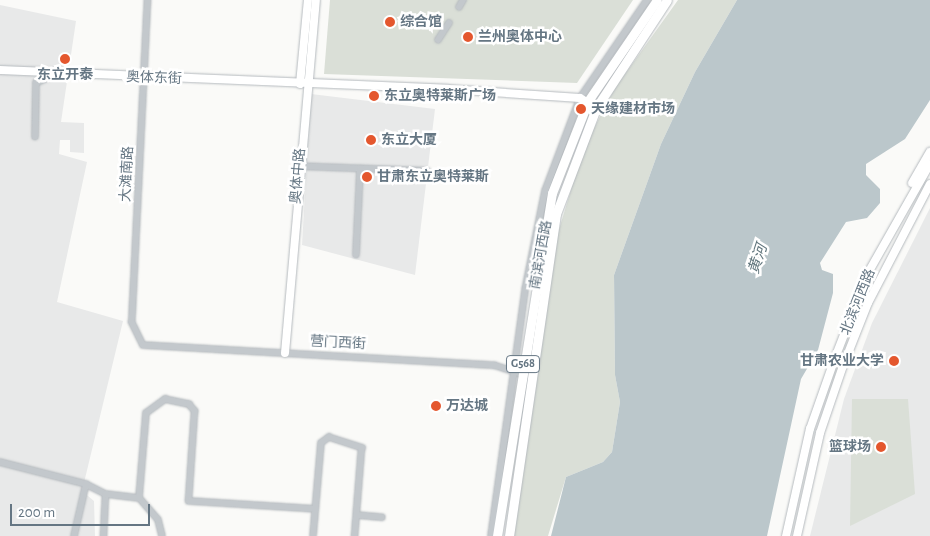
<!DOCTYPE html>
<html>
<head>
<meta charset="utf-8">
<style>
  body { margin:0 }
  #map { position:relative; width:930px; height:536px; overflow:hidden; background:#fafaf8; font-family:"Alegreya Sans","Noto Sans SC",sans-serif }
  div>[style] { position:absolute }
  .built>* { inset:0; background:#e8e9e9 }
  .green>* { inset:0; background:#dadfd7 }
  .water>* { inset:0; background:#bbc7cb }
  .roads { filter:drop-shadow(0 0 1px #b5babe) drop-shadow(0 0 1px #b5babe) }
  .minor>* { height:5.5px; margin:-2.75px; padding:0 2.75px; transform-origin:2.75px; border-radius:2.75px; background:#c3c8cc }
  .major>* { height:8px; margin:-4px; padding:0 4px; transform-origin:4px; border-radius:4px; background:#fff }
  .highway>* { height:9px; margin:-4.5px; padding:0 4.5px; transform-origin:4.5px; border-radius:4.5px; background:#fff }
  .dots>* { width:14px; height:14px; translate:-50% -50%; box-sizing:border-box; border:2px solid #fff; border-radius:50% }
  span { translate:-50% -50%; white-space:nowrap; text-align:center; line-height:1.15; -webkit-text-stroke:5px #fff; paint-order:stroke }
  .shield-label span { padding:1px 4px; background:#fff; border:1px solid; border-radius:4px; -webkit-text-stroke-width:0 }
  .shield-label { font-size:12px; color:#657683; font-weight:700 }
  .poi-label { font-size:14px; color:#657683; font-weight:700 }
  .left { translate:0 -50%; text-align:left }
  .right { translate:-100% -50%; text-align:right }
  .street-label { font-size:14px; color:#657683 }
  .water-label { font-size:15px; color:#60757c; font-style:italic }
  .scale { position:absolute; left:10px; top:504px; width:140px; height:22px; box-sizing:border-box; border:2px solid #657683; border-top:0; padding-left:6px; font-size:15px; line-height:18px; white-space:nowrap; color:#657683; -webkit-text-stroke:4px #fff; paint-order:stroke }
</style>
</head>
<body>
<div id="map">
  <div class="built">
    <div style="clip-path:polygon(0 5px,76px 21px,61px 122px,84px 123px,84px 153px,70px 152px,70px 140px,60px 140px,59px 154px,87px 162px,57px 302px,123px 321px,82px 491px,94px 501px,95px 536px,72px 536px,76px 515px,71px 536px,0 536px)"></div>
    <div style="clip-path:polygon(311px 94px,435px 109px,415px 275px,302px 245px)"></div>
    <div style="clip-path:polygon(930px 208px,930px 536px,810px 536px,844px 399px,872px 323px)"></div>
  </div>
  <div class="green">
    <div style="clip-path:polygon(330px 0,633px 0,577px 83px,324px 74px)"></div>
    <div style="clip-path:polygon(678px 0,737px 0,695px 72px,661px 144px,614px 275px,615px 375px,620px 402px,612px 452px,603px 462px,566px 477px,548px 536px,513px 536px,557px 236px,584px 147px,615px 88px)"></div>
    <div style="clip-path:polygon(852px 399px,908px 399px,915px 494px,850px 526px)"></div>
  </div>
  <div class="water">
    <div style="clip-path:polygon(737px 0,930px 0,930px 100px,905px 139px,866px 164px,866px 175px,880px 189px,880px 203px,867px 218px,846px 222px,820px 263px,822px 270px,833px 274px,833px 293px,818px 350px,801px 379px,767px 536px,551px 536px,566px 477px,603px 462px,612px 452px,620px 402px,615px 375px,614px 275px,661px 144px,695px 72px)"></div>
  </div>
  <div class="roads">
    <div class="minor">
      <div style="left:148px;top:0;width:322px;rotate:92.8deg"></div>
      <div style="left:132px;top:322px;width:25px;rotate:64deg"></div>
      <div style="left:143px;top:345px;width:352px;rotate:3.3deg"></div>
      <div style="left:494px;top:365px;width:33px;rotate:18deg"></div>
      <div style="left:459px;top:7px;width:8px;rotate:-60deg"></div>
      <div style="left:438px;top:40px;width:20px;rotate:-57deg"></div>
      <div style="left:35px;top:137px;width:54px;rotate:-88.9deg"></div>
      <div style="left:36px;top:83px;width:23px;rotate:-25deg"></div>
      <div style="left:299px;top:166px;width:128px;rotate:2.2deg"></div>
      <div style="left:356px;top:255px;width:86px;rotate:-87.3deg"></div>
      <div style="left:0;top:462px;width:89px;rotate:14.3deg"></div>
      <div style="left:86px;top:484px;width:22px;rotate:27deg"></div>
      <div style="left:106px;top:494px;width:42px;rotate:92.7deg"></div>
      <div style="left:106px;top:494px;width:33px;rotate:7deg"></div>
      <div style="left:357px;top:515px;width:25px;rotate:5deg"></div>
      <div style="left:74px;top:536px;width:53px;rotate:-77deg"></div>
      <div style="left:162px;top:536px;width:16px;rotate:-104deg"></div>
      <div style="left:158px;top:520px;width:29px;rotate:-131deg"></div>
      <div style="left:139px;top:498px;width:85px;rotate:-85.3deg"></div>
      <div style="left:146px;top:413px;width:24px;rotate:-36deg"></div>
      <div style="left:165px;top:399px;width:25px;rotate:12deg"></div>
      <div style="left:189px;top:404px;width:9px;rotate:49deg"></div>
      <div style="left:195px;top:411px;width:90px;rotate:93.8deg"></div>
      <div style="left:189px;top:501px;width:126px;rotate:3.6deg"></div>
      <div style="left:313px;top:536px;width:93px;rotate:-85.1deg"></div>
      <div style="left:321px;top:443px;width:10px;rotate:-37deg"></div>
      <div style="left:329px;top:437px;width:35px;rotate:18deg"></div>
      <div style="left:362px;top:448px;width:88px;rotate:94.5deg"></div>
      <div style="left:491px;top:536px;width:248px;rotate:-82.1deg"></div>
      <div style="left:525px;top:290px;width:101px;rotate:-78.6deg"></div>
      <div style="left:545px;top:191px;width:99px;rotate:-69.4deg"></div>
      <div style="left:580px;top:98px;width:119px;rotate:-55.6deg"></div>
    </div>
    <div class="major">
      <div style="left:0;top:70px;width:448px;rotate:2.4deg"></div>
      <div style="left:448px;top:89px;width:132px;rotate:3.9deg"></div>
      <div style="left:580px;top:98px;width:19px;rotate:32deg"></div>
      <div style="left:300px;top:84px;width:84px;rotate:-84.6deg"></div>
      <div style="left:912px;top:183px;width:36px;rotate:-60deg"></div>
      <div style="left:285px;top:353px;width:354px;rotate:-85deg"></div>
      <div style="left:786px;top:536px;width:110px;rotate:-77.4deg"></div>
      <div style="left:810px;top:429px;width:75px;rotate:-70.6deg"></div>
      <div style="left:835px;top:358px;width:91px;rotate:-68.8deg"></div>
      <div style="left:868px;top:273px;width:125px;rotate:-60.4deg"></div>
      <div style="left:797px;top:536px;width:106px;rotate:-77.4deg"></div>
      <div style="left:820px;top:433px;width:71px;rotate:-71.1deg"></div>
      <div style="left:843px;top:366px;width:68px;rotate:-68.4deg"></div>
      <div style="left:868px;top:303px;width:134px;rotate:-62.5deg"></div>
    </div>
    <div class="highway">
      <div style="left:497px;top:536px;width:347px;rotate:-80.9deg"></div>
      <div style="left:552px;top:193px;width:99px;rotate:-68.6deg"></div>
      <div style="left:588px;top:101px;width:122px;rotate:-55.7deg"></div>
      <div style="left:509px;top:536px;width:325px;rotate:-81.7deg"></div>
      <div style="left:556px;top:214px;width:113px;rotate:-69.3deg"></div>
      <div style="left:596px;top:108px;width:129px;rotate:-56.7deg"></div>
    </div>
  </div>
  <div class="dots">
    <div style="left:390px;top:22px;background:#e4572e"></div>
    <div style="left:468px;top:37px;background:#e4572e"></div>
    <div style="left:65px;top:59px;background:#e4572e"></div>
    <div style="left:374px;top:96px;background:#e4572e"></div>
    <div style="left:581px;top:109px;background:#e4572e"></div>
    <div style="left:371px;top:140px;background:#e4572e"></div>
    <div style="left:367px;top:177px;background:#e4572e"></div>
    <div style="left:894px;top:361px;background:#e4572e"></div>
    <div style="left:436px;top:406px;background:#e4572e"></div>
    <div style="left:881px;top:447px;background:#e4572e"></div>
  </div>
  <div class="shield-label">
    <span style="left:523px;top:364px">G568</span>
  </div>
  <div class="poi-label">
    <span class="left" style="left:400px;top:22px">综合馆</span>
    <span class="left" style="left:478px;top:37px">兰州奥体中心</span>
    <span style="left:65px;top:75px">东立开泰</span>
    <span class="left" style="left:384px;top:96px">东立奥特莱斯广场</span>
    <span class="left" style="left:591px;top:109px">天缘建材市场</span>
    <span class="left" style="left:381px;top:140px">东立大厦</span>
    <span class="left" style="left:377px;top:177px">甘肃东立奥特莱斯</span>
    <span class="right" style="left:884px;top:361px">甘肃农业大学</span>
    <span class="left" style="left:446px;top:406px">万达城</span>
    <span class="right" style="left:871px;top:447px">篮球场</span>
  </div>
  <div class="street-label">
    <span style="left:154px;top:78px;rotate:2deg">奥体东街</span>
    <span style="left:127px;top:174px;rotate:-87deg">大滩南路</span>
    <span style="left:298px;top:176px;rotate:-85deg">奥体中路</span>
    <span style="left:541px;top:255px;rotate:-80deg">南滨河西路</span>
    <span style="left:858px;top:302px;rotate:-68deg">北滨河西路</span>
    <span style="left:338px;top:343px;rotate:3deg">营门西街</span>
  </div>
  <div class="water-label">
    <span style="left:758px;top:259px;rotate:-72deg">黄河</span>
  </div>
  <div class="scale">200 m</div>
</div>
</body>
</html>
